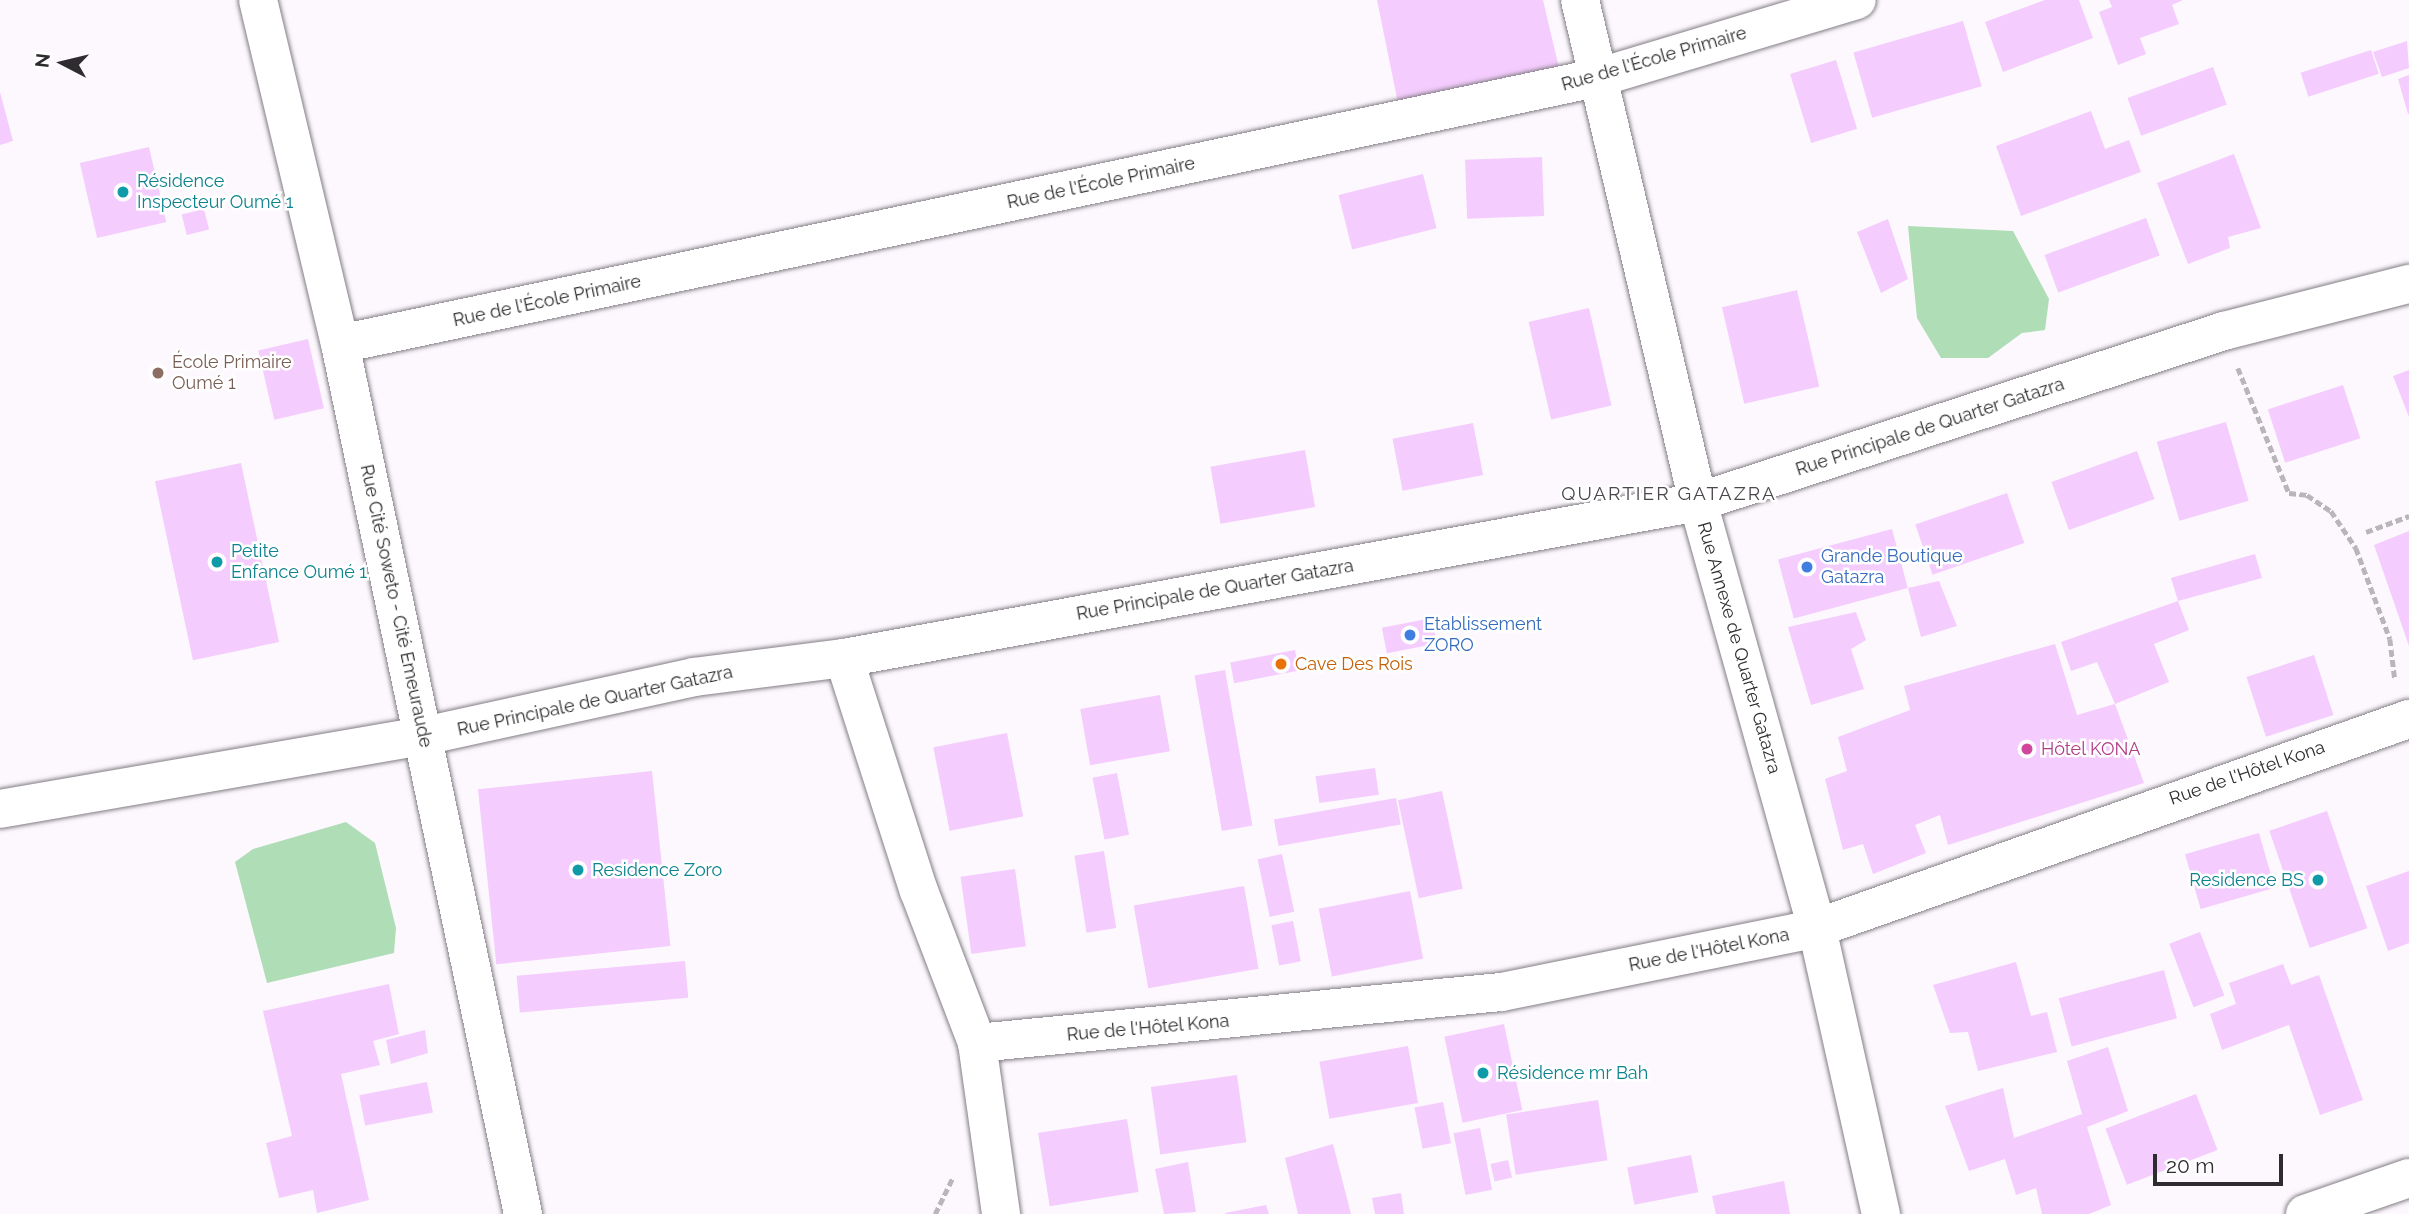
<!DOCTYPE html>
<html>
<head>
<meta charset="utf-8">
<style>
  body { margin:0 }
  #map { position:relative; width:2409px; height:1214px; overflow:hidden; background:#fdf8fe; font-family:Raleway,sans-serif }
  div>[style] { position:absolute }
  .green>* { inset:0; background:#aeddb6 }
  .building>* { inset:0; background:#f4ccfd; transform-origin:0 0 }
  .path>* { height:4.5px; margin-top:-2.25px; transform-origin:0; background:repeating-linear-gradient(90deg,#b9b5ba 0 7px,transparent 0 10.5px) }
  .roads { filter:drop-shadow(0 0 2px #837e85) drop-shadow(0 0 2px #837e85) }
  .street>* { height:38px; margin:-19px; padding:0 19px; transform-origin:19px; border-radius:19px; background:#fff }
  .secondary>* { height:38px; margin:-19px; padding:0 19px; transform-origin:19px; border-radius:19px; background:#fff }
  .dots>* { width:19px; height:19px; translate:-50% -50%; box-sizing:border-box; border:4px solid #fff; border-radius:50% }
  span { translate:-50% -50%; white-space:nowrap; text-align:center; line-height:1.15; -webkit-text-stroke:5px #fff; paint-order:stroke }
  .street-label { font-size:18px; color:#2e2c2f }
  .culture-label { font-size:18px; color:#0d838f }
  .left { translate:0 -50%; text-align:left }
  .right { translate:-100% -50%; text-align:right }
  .education-label { font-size:18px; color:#785e54 }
  .shop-label { font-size:18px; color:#366cbe }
  .food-label { font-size:18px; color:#c56008 }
  .hotel-label { font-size:18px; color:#b23c85 }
  .neighbourhood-label { font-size:19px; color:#4c474d; letter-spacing:2px }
  .north { position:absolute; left:28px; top:28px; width:70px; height:70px; -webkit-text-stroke:5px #fff; paint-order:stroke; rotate:277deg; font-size:19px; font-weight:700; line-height:28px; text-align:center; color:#2e2c2f }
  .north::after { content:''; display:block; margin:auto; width:24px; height:32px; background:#2e2c2f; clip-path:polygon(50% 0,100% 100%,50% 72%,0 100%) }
  .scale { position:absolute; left:2153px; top:1154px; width:130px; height:32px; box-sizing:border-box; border:4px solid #2e2c2f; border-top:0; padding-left:9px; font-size:21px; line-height:24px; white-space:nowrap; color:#2e2c2f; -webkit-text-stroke:5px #fff; paint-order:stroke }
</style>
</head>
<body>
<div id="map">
  <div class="green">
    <div style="clip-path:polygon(1908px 226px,2013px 231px,2049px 299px,2045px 330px,2022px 333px,1988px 358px,1941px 358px,1917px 318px)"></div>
    <div style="clip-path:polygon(346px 822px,375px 843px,396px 928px,394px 953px,267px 983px,235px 862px,253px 849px)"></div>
  </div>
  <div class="building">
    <div style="clip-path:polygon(1377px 0,1543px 0,1559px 68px,1398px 103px)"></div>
    <div style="clip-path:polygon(2045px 0,2079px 0,2093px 38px,2003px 72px,1985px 22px)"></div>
    <div style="clip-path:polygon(2109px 0,2183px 0,2172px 5px,2179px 24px,2140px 38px,2146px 54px,2118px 65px,2099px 12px,2112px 7px)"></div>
    <div style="left:1963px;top:21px;width:68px;height:114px;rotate:74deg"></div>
    <div style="clip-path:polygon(2407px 41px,2409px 68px,2382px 77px,2373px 52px)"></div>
    <div style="left:2371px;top:50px;width:25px;height:74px;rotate:72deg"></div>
    <div style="left:1836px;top:60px;width:72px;height:48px;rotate:73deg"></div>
    <div style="left:2213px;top:67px;width:40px;height:91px;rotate:70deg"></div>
    <div style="clip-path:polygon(2409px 75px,2409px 114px,2408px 114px,2398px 79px)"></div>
    <div style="clip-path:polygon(0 92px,13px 141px,0 145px)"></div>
    <div style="clip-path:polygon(2091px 111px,2105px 149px,2129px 140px,2141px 172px,2021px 216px,1996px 146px)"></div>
    <div style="left:149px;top:147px;width:77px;height:71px;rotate:77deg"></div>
    <div style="clip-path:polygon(2234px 154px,2261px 228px,2228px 237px,2230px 248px,2188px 264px,2157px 183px)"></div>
    <div style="left:1542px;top:157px;width:59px;height:77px;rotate:88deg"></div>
    <div style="left:1423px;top:174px;width:56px;height:87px;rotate:76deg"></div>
    <div style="left:204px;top:209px;width:21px;height:23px;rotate:76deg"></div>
    <div style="left:2146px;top:218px;width:40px;height:108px;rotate:70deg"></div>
    <div style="clip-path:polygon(1888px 219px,1908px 279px,1881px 293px,1857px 232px)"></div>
    <div style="left:1797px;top:290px;width:99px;height:77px;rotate:77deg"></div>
    <div style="left:1589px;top:308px;width:100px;height:62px;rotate:77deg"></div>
    <div style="left:308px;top:339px;width:71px;height:51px;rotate:77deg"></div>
    <div style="clip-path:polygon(2409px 370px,2409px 417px,2393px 376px)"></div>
    <div style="left:2343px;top:385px;width:56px;height:79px;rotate:72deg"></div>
    <div style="left:2226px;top:422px;width:82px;height:72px;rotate:74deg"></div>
    <div style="left:1473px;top:423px;width:53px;height:82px;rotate:79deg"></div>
    <div style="left:1305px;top:450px;width:58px;height:96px;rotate:80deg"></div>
    <div style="left:2137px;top:451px;width:51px;height:91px;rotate:70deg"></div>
    <div style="left:241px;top:463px;width:183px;height:88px;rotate:78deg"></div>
    <div style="left:2007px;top:493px;width:53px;height:97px;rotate:71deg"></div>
    <div style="left:1892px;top:529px;width:61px;height:118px;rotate:75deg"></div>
    <div style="clip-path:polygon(2409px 531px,2409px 646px,2374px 545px)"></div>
    <div style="clip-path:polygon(2255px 554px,2262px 578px,2178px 601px,2189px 630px,2154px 644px,2169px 682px,2115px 704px,2097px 662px,2071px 671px,2061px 642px,2178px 601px,2171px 578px)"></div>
    <div style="clip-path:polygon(1939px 581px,1957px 626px,1921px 637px,1908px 588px)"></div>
    <div style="clip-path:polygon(1856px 612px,1866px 640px,1851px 649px,1864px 689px,1811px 705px,1788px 627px)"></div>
    <div style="left:1432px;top:618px;width:26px;height:51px;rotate:79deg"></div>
    <div style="clip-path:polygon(2055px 644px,2077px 715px,2115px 704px,2144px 783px,1948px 845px,1940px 815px,1915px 825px,1926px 853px,1873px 874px,1863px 844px,1843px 850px,1825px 779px,1847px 771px,1838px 737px,1910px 710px,1904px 686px)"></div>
    <div style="left:1295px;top:650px;width:21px;height:66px;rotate:79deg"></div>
    <div style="left:2314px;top:655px;width:63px;height:71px;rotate:72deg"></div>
    <div style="left:1225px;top:670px;width:158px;height:31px;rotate:80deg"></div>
    <div style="left:1160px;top:695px;width:57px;height:81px;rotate:80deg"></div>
    <div style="left:1007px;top:733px;width:85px;height:75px;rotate:79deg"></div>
    <div style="left:1375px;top:768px;width:27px;height:60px;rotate:82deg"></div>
    <div style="left:652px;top:771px;width:176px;height:175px;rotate:84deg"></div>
    <div style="left:1117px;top:773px;width:63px;height:25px;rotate:79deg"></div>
    <div style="left:1442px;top:791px;width:100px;height:45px;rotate:78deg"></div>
    <div style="left:1396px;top:798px;width:27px;height:124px;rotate:80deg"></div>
    <div style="left:2327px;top:811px;width:124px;height:61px;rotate:71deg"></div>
    <div style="left:2259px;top:833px;width:57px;height:77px;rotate:74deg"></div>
    <div style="left:1104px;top:851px;width:78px;height:30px;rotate:81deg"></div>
    <div style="left:1282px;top:854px;width:59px;height:25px;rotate:78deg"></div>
    <div style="left:1015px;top:869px;width:78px;height:55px;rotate:82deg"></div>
    <div style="clip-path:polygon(2409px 871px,2409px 943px,2388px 951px,2366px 886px)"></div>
    <div style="left:1244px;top:886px;width:84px;height:112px;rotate:80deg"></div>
    <div style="left:1410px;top:891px;width:69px;height:93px;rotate:79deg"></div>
    <div style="left:1293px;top:921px;width:41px;height:22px;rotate:79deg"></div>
    <div style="left:2200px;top:932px;width:68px;height:33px;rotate:69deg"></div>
    <div style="left:685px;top:961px;width:37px;height:169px;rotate:85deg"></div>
    <div style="clip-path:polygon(2016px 962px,2031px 1016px,2047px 1012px,2057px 1052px,1978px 1071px,1968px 1032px,1950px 1033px,1933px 985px)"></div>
    <div style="clip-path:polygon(2283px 964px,2291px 985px,2319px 975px,2363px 1100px,2320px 1115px,2289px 1025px,2222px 1050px,2210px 1014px,2236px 1004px,2229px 983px)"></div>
    <div style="left:2164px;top:970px;width:50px;height:109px;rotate:75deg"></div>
    <div style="clip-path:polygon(389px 984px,399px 1034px,373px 1041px,380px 1065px,341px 1074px,369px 1200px,317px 1213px,313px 1190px,279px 1198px,266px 1143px,292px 1136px,263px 1011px)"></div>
    <div style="left:1504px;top:1024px;width:88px;height:61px;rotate:78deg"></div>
    <div style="clip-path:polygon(425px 1030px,428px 1053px,391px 1064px,386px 1040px)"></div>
    <div style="left:1408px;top:1046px;width:58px;height:90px;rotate:80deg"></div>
    <div style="clip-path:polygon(2108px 1047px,2128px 1111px,2087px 1127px,2111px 1205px,2089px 1214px,2042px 1214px,2036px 1188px,2016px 1195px,2005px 1159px,1969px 1171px,1945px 1106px,2003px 1088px,2014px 1138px,2082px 1114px,2067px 1061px)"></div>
    <div style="left:1237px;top:1075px;width:68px;height:87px;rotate:82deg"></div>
    <div style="left:427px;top:1082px;width:31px;height:69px;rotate:79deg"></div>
    <div style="left:2196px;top:1094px;width:60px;height:97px;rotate:69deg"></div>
    <div style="left:1598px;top:1100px;width:61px;height:93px;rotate:81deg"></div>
    <div style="left:1443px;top:1102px;width:42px;height:29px;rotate:79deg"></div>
    <div style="left:1127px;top:1119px;width:74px;height:90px;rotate:81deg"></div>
    <div style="left:1480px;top:1128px;width:63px;height:27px;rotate:79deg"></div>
    <div style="clip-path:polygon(1333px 1144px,1351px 1214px,1298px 1214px,1285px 1158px)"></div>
    <div style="left:1691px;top:1155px;width:38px;height:65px;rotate:79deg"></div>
    <div style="left:1508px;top:1160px;width:18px;height:18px;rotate:77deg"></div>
    <div style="clip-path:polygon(1188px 1162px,1196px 1212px,1164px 1214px,1155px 1169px)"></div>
    <div style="clip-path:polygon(1784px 1181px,1790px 1214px,1716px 1214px,1712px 1196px)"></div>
    <div style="clip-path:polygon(1401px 1193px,1404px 1214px,1375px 1214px,1372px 1198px)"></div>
    <div style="clip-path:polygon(1266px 1205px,1269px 1214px,1225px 1214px,1225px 1213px)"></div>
  </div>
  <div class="path">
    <div style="left:2238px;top:368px;width:135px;rotate:67.8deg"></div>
    <div style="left:2289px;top:493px;width:18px;rotate:6deg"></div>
    <div style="left:2307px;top:495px;width:29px;rotate:34deg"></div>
    <div style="left:2331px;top:511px;width:45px;rotate:56deg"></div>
    <div style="left:2356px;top:548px;width:97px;rotate:69.5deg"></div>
    <div style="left:2390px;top:639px;width:41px;rotate:83deg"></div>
    <div style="left:2366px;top:532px;width:46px;rotate:-20.4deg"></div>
    <div style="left:935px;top:1214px;width:41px;rotate:-64.1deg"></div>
  </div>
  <div class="roads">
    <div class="street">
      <div style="left:258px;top:0;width:354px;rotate:76.6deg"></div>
      <div style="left:340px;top:344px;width:889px;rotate:78.12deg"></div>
      <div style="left:1580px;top:0;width:516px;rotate:76.77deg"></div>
      <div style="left:1698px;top:502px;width:442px;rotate:74.4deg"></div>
      <div style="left:1817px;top:928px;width:293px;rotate:77.4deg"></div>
      <div style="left:340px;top:344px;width:1288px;rotate:-11.96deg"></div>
      <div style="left:1600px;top:77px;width:268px;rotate:-16.7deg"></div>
      <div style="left:844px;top:658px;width:245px;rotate:72.2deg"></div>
      <div style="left:919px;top:891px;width:163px;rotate:69.1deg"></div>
      <div style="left:977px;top:1043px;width:173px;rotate:82deg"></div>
      <div style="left:0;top:809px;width:430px;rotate:-9.8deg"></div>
      <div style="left:424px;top:736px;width:276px;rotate:-12.3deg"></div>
      <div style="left:694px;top:677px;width:151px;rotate:-7.2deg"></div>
      <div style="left:844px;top:658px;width:868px;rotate:-10.35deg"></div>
      <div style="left:1698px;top:502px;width:553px;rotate:-18.01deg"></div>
      <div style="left:2224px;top:331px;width:191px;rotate:-14.3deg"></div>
      <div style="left:977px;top:1043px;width:526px;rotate:-5.56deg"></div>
      <div style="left:1501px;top:992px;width:322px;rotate:-11.4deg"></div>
      <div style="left:1817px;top:928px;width:628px;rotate:-19.45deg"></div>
    </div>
    <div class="secondary">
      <div style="left:2305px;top:1214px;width:110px;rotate:-19.1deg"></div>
    </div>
  </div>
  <div class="dots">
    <div style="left:123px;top:192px;background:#0f9aa8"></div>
    <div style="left:158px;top:373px;background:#8d6e63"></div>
    <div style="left:217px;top:562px;background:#0f9aa8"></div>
    <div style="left:1807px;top:567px;background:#3f7fe0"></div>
    <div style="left:1410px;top:635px;background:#3f7fe0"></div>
    <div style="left:1281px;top:664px;background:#e8710a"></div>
    <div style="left:2027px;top:749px;background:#d1479c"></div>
    <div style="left:578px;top:870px;background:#0f9aa8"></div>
    <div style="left:2318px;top:880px;background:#0f9aa8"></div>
    <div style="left:1483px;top:1073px;background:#0f9aa8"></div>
  </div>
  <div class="street-label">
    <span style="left:1654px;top:59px;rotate:-16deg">Rue de l'École Primaire</span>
    <span style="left:1101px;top:183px;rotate:-12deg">Rue de l'École Primaire</span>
    <span style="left:547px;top:301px;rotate:-12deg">Rue de l'École Primaire</span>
    <span style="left:1930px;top:427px;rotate:-18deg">Rue Principale de Quarter Gatazra</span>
    <span style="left:1215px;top:590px;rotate:-10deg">Rue Principale de Quarter Gatazra</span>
    <span style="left:396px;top:606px;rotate:78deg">Rue Cité Soweto - Cité Emeuraude</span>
    <span style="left:1739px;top:648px;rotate:74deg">Rue Annexe de Quarter Gatazra</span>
    <span style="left:595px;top:701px;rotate:-12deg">Rue Principale de Quarter Gatazra</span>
    <span style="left:2247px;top:773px;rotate:-19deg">Rue de l'Hôtel Kona</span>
    <span style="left:1709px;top:950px;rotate:-11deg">Rue de l'Hôtel Kona</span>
    <span style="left:1148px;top:1028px;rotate:-5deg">Rue de l'Hôtel Kona</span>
  </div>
  <div class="culture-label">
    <span class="left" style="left:137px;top:192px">Résidence<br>Inspecteur Oumé 1</span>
    <span class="left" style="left:231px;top:562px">Petite<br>Enfance Oumé 1</span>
    <span class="left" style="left:592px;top:870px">Residence Zoro</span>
    <span class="right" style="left:2304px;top:880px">Residence BS</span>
    <span class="left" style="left:1497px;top:1073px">Résidence mr Bah</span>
  </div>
  <div class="education-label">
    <span class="left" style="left:172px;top:373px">École Primaire<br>Oumé 1</span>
  </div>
  <div class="shop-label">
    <span class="left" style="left:1821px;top:567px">Grande Boutique<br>Gatazra</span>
    <span class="left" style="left:1424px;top:635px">Etablissement<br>ZORO</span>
  </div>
  <div class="food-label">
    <span class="left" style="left:1295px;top:664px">Cave Des Rois</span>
  </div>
  <div class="hotel-label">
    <span class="left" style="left:2041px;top:749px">Hôtel KONA</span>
  </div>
  <div class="neighbourhood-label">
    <span style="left:1669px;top:494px">QUARTIER GATAZRA</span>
  </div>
  <div class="north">N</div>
  <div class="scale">20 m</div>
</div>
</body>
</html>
